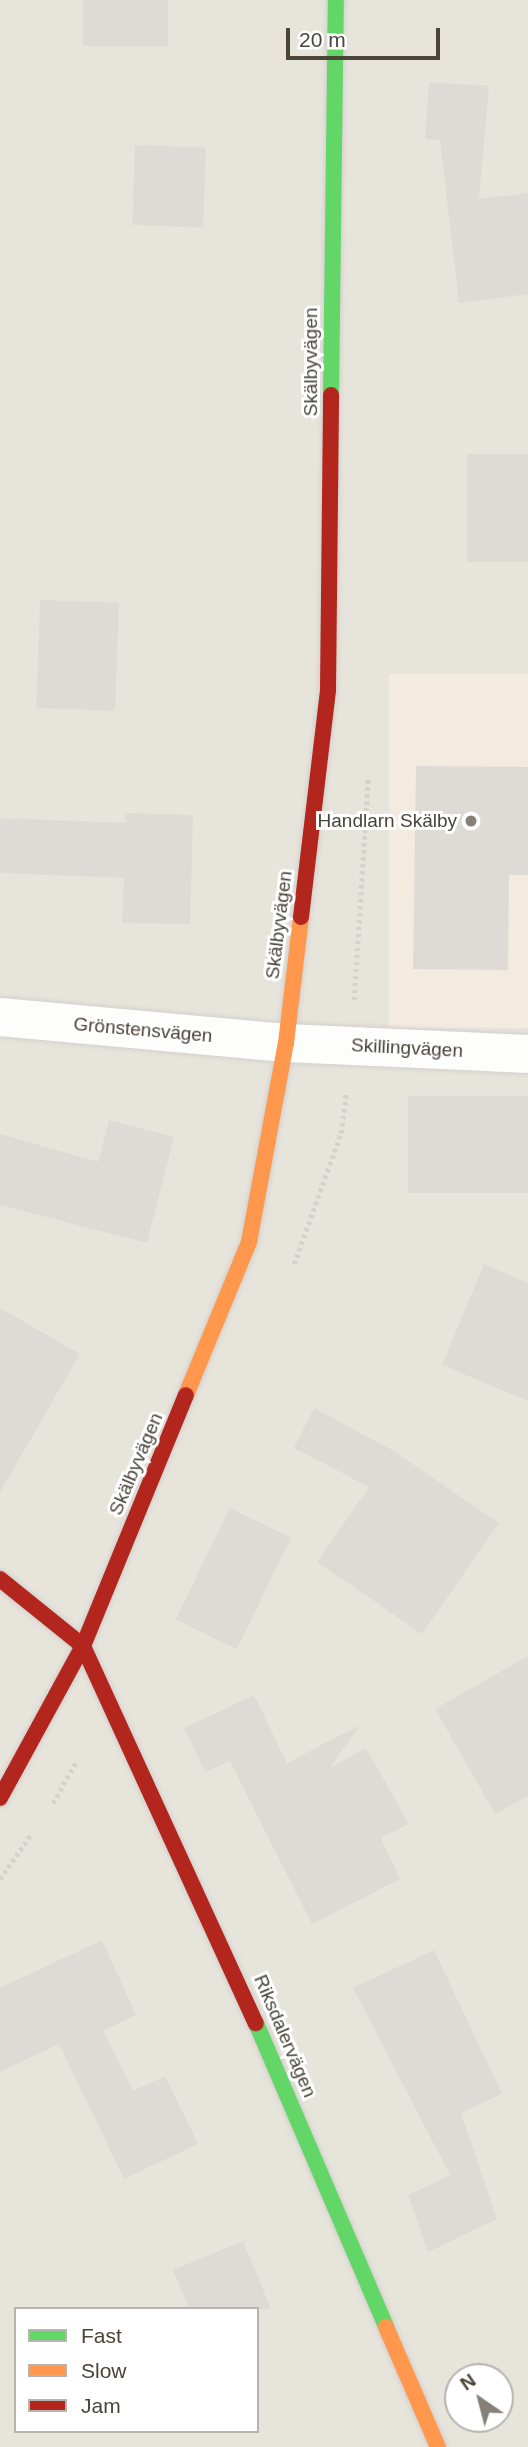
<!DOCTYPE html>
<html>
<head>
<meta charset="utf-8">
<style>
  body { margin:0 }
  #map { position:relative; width:528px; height:2447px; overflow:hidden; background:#f4f2ee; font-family:Arial,sans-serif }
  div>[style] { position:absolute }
  .residential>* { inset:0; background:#e7e4dc }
  .commercial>* { inset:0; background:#f3ebdf; transform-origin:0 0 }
  .building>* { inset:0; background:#dedbd6; transform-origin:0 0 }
  .path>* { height:4.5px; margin-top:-2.25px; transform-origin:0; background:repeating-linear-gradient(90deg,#d3d2cc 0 3.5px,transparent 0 7px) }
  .roads { filter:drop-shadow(0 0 2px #d2d0cb) drop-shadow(0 0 2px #d2d0cb) }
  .street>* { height:38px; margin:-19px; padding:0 19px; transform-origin:19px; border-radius:19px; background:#fdfdfc }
  .fast>* { height:16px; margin:-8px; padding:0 8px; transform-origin:8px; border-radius:8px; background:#63d668 }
  .slow>* { height:16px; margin:-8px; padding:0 8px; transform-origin:8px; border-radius:8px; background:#ff974d }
  .jam>* { height:16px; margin:-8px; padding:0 8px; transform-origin:8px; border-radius:8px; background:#b3261e }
  .dots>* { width:19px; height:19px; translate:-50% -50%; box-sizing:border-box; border:4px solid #fff; border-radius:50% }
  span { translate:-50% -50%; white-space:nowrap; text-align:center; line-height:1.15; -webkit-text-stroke:6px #fff; paint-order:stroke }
  .street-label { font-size:19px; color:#4b4439 }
  .poi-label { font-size:19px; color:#4b4439 }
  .right { translate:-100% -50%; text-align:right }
  .legend { position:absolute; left:14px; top:2307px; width:245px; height:126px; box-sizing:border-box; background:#fff; border:2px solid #b7b4b0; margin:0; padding:9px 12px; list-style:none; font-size:21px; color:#4b4439 }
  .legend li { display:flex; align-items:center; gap:14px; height:35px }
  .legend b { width:35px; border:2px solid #b7b4b0 }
  .north { position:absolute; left:444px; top:2363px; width:70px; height:70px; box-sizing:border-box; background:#fff; border:2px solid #b7b4b0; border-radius:50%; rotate:325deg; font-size:19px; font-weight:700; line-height:28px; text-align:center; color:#4b4439 }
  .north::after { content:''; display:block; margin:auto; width:24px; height:32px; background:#868178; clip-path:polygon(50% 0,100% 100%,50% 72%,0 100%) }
  .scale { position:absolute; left:286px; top:28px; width:154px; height:32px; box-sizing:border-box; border:4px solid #4b4439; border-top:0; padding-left:9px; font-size:21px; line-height:24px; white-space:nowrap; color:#4b4439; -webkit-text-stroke:5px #fff; paint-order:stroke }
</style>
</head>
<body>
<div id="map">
  <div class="residential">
    <div style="clip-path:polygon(evenodd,0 0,528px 0,528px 2447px,0 2447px,0 0,16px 2309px,257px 2309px,257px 2431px,16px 2431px,16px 2309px,0 0,458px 2377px,500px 2377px,500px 2419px,458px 2419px,458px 2377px)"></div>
  </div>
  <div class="commercial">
    <div style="left:389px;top:674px;width:139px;height:354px"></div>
  </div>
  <div class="building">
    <div style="left:83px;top:0;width:85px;height:46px"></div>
    <div style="clip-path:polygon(429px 82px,489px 86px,479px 199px,528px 193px,528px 294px,459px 303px,440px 140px,425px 139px)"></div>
    <div style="left:135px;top:145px;width:71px;height:80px;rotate:2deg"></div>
    <div style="left:528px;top:454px;width:108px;height:61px;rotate:90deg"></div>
    <div style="left:40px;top:600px;width:79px;height:108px;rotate:2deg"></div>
    <div style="clip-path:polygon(416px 766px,528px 767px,528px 875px,509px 875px,508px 970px,413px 969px)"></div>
    <div style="clip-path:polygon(125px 813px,193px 815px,190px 924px,122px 923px,124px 878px,0 873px,0 818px,125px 823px)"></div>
    <div style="left:408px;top:1096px;width:120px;height:97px"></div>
    <div style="clip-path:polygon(109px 1120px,174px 1137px,147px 1243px,0 1205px,0 1134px,98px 1162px)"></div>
    <div style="clip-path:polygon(484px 1264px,528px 1283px,528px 1401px,442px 1365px)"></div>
    <div style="clip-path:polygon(0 1308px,80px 1354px,0 1492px)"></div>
    <div style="clip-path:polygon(314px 1408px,392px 1450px,499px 1523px,422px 1634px,317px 1562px,369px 1487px,294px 1448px)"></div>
    <div style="left:230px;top:1508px;width:68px;height:124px;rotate:26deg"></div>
    <div style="clip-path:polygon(528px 1656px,528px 1796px,495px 1814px,435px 1709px)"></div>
    <div style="clip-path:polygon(254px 1695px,287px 1763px,360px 1725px,330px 1768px,366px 1748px,409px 1824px,381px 1838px,400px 1879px,312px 1924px,230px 1761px,205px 1772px,184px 1728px)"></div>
    <div style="clip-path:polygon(102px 1940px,136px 2015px,103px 2031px,133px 2091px,165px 2076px,198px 2144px,124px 2179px,59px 2044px,0 2072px,0 1988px)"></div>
    <div style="clip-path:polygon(434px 1950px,502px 2094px,461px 2113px,497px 2219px,428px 2252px,408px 2195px,450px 2175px,353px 1988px)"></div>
    <div style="clip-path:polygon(243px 2241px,271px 2309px,189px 2309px,173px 2270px)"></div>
  </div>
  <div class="path">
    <div style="left:354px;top:1000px;width:222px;rotate:-86.4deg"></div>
    <div style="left:294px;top:1264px;width:139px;rotate:-70.3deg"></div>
    <div style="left:341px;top:1133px;width:41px;rotate:-83deg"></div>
    <div style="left:53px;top:1803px;width:47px;rotate:-60.7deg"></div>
    <div style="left:0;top:1879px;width:56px;rotate:-55.2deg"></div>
  </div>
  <div class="roads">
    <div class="street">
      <div style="left:0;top:1017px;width:287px;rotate:5.2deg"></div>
      <div style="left:286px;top:1043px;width:242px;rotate:2.6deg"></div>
    </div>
    <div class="fast">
      <div style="left:331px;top:395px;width:395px;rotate:-89.3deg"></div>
      <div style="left:256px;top:2023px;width:331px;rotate:66.8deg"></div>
    </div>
    <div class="slow">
      <div style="left:186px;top:1395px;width:165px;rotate:-67.6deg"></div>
      <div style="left:249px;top:1242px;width:202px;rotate:-79.5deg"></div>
      <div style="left:286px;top:1043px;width:127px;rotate:-83.2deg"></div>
      <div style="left:386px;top:2327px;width:131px;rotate:66.6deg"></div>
    </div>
    <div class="jam">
      <div style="left:301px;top:917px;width:229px;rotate:-83.2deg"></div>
      <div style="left:328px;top:690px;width:295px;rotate:-89.4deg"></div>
      <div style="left:0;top:1579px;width:107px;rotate:38.9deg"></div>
      <div style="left:83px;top:1646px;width:415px;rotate:65.4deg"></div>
      <div style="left:0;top:1798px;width:173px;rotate:-61.4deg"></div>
      <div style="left:83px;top:1646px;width:271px;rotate:-67.7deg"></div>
    </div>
  </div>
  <div class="dots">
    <div style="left:471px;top:821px;background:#868178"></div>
  </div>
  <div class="street-label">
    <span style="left:311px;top:362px;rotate:-90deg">Skälbyvägen</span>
    <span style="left:279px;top:925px;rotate:-83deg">Skälbyvägen</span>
    <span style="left:143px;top:1030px;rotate:5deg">Grönstensvägen</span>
    <span style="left:407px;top:1048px;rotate:3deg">Skillingvägen</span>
    <span style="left:136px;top:1464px;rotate:-67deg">Skälbyvägen</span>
    <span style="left:285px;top:2036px;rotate:67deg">Riksdalervägen</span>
  </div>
  <div class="poi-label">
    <span class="right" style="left:457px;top:821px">Handlarn Skälby</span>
  </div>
  <ul class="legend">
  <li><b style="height:9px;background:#63d668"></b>Fast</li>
  <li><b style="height:9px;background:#ff974d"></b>Slow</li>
  <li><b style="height:9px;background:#b3261e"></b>Jam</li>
  </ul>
  <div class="north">N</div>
  <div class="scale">20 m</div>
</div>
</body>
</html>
